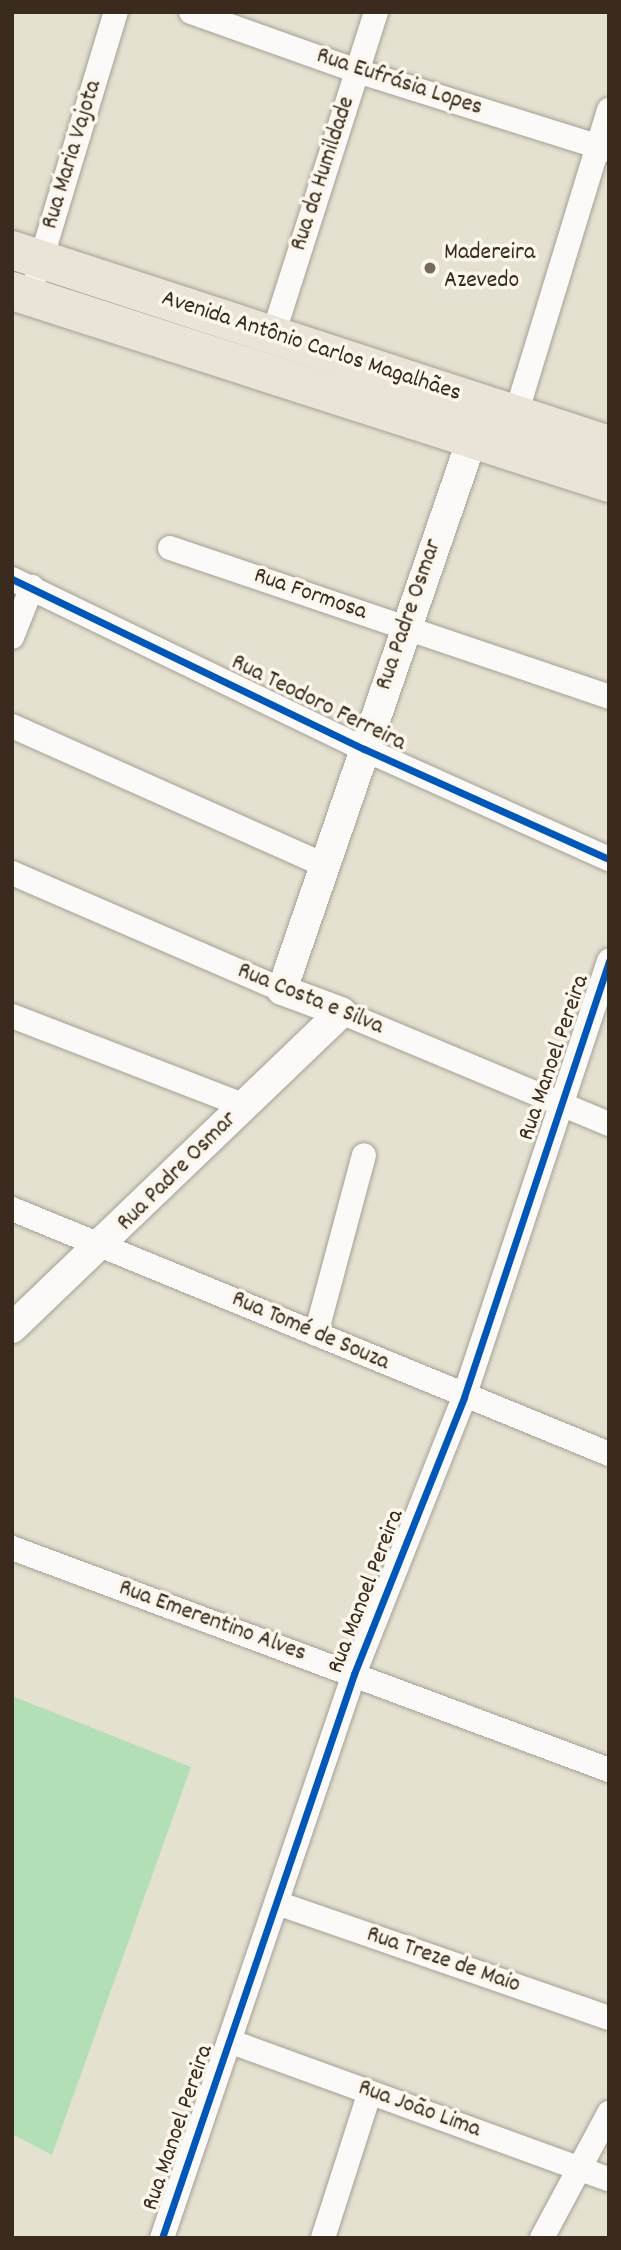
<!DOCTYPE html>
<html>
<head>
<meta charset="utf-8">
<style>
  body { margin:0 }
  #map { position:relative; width:621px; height:2250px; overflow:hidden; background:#e5e1d0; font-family:Dekko,sans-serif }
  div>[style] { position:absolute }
  .green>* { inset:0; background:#b3dfb6 }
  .roads { filter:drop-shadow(0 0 2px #a4a095) drop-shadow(0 0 2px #a4a095) }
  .minor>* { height:24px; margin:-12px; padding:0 12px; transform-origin:12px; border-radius:12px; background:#fbfaf8 }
  .tertiary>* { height:30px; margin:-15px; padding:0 15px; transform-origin:15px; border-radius:15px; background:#fbfaf8 }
  .primary>* { height:38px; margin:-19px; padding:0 19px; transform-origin:19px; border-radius:19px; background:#eae3d7 }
  .cycleway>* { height:7px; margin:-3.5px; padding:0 3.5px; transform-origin:3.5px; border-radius:3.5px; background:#0057b8 }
  .dots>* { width:19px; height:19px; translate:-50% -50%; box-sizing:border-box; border:4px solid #fbf7ec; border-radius:50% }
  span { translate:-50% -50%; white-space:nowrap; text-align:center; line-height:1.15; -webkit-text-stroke:7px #fbf7ec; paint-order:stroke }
  .street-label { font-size:24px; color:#3b2a1e }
  .poi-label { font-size:24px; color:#3b2a1e }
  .left { translate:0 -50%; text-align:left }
  .frame { position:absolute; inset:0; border:14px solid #3b2a1e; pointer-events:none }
</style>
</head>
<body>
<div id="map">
  <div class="green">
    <div style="clip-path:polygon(12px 1696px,191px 1767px,52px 2155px,12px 2134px)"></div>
  </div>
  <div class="roads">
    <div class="minor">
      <div style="left:191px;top:12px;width:176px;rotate:19.6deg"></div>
      <div style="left:357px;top:71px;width:264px;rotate:17.4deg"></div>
      <div style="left:37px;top:273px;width:273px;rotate:-73.2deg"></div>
      <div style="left:273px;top:335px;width:339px;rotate:-72.3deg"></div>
      <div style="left:516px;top:414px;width:318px;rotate:-73deg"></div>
      <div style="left:170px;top:548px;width:464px;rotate:18.7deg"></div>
      <div style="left:12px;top:579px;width:391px;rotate:25.8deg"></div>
      <div style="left:364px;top:749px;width:269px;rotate:24.2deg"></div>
      <div style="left:12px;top:637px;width:54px;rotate:-68.2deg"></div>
      <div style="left:12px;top:726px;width:342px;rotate:24deg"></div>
      <div style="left:12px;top:873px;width:294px;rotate:23.4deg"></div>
      <div style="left:341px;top:1012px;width:290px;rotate:22.7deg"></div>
      <div style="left:12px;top:1016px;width:250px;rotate:21.1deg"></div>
      <div style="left:12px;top:1209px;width:645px;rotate:22.31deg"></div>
      <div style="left:316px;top:1334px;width:185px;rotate:-75deg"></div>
      <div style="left:12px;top:1548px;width:637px;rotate:20.4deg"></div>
      <div style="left:277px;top:1903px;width:351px;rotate:19.1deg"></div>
      <div style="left:229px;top:2041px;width:404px;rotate:20deg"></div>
      <div style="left:162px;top:2238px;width:596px;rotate:-71.2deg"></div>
      <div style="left:354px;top:1674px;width:298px;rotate:-68.3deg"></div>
      <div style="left:464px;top:1397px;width:460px;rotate:-71.6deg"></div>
      <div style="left:323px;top:2238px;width:153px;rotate:-72.2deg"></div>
      <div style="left:542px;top:2238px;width:142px;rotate:-61.8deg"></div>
    </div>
    <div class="tertiary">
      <div style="left:12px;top:1328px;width:456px;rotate:-43.8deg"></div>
      <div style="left:341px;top:1012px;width:63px;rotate:-159.6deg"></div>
      <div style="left:282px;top:990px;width:583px;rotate:-70.97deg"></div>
    </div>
    <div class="primary">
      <div style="left:12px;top:250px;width:628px;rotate:18.09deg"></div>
      <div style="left:12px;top:291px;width:627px;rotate:17.83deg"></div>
    </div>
  </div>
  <div class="cycleway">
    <div style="left:12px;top:579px;width:391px;rotate:25.8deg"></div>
    <div style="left:364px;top:749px;width:269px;rotate:24.2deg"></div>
    <div style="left:162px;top:2238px;width:596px;rotate:-71.2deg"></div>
    <div style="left:354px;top:1674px;width:298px;rotate:-68.3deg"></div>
    <div style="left:464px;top:1397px;width:460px;rotate:-71.6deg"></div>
  </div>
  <div class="dots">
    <div style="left:430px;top:268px;background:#766a5c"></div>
  </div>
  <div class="street-label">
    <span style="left:399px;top:83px;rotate:18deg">Rua Eufrásia Lopes</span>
    <span style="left:73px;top:155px;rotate:-73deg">Rua Maria Vajota</span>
    <span style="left:324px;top:174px;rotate:-72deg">Rua da Humildade</span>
    <span style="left:311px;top:347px;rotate:18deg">Avenida Antônio Carlos Magalhães</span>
    <span style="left:310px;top:595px;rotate:19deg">Rua Formosa</span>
    <span style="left:410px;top:615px;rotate:-71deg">Rua Padre Osmar</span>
    <span style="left:318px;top:704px;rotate:26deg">Rua Teodoro Ferreira</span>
    <span style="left:310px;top:1000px;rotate:22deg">Rua Costa e Silva</span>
    <span style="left:555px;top:1058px;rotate:-71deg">Rua Manoel Pereira</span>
    <span style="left:178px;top:1172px;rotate:-45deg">Rua Padre Osmar</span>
    <span style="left:310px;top:1332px;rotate:23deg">Rua Tomé de Souza</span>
    <span style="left:367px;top:1592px;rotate:-69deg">Rua Manoel Pereira</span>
    <span style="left:212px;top:1622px;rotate:20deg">Rua Emerentino Alves</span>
    <span style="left:443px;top:1961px;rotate:19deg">Rua Treze de Maio</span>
    <span style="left:419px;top:2110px;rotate:20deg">Rua João Lima</span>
    <span style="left:179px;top:2128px;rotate:-71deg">Rua Manoel Pereira</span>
  </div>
  <div class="poi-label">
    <span class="left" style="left:444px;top:268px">Madereira<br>Azevedo</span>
  </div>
  <div class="frame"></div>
</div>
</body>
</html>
